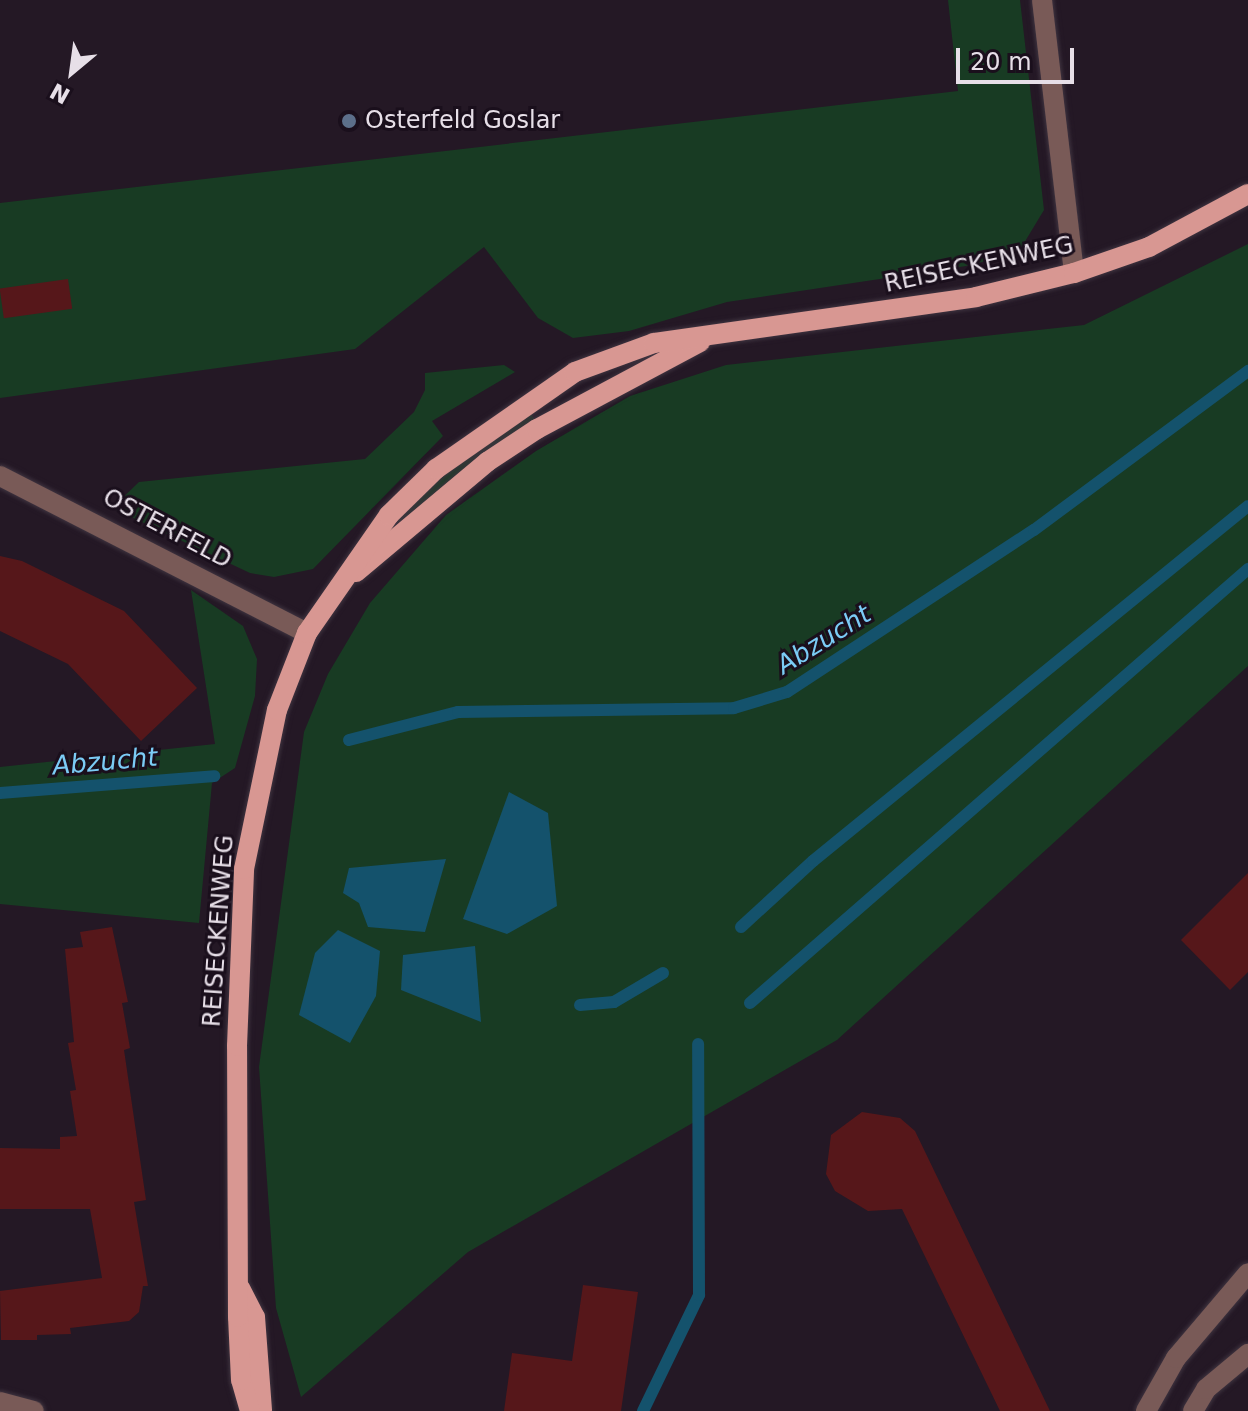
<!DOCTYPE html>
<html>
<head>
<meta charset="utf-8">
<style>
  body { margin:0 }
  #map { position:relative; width:1248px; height:1411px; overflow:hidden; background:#241825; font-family:"DejaVu Sans",sans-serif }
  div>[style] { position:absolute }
  .green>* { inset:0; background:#183b23 }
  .water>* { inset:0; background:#14526c }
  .stream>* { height:12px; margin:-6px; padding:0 6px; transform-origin:6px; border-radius:6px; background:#14526c }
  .building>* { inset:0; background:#56171a; transform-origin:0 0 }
  .roads { filter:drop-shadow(0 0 2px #3f3440) drop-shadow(0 0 2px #3f3440) }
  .street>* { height:20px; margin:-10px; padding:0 10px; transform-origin:10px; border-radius:10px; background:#795a57 }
  .primary>* { height:20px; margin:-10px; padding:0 10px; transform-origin:10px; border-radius:10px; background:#d89792 }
  .dots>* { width:22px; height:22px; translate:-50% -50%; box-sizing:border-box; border:4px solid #1a0f1c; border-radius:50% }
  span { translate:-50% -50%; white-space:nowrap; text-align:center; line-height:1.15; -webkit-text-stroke:6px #1a0f1c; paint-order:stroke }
  .poi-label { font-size:24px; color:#e7dfe8 }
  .left { translate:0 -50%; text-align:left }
  .street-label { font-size:24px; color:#e7dfe8 }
  .water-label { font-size:26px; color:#7bccf5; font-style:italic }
  .north { position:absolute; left:32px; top:32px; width:80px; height:80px; -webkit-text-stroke:6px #1a0f1c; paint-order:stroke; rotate:209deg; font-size:22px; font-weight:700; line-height:32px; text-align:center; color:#e7dfe8 }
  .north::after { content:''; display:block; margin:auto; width:28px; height:36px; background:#e7dfe8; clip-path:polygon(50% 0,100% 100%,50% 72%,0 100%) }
  .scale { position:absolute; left:956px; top:48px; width:118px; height:36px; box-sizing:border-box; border:4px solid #e7dfe8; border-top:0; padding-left:10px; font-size:24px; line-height:28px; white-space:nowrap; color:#e7dfe8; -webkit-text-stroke:6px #1a0f1c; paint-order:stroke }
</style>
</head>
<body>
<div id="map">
  <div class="green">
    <div style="clip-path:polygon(948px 0,1020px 0,1044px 210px,1018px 253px,966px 266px,727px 302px,629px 331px,573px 338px,538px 318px,484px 247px,355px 349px,0 398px,0 203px,958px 91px)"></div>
    <div style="clip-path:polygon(1248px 244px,1248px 666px,837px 1040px,468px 1252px,301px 1397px,276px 1308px,259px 1067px,304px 732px,328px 674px,370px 603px,446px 515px,536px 451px,630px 396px,726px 365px,1084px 325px)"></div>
    <div style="clip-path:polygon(504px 365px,515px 372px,432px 421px,443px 436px,313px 569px,274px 577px,250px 573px,112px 508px,139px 482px,365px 459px,414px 412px,425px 390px,425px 373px)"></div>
    <div style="clip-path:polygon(529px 410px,536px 422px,404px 526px,394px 518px,435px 478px)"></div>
    <div style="clip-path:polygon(191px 590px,243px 626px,257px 659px,255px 696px,235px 768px,212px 783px,199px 923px,0 904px,0 767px,215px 744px)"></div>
  </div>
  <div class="water">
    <div style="clip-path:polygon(509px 792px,548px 813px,557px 906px,507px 934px,463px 919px)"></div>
    <div style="clip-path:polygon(446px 859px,425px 932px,368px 927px,359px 903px,343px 893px,349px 868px)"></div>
    <div style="clip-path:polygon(338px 930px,380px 951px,376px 996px,350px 1043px,299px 1015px,315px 953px)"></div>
    <div style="clip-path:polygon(475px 946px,481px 1022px,401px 990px,403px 955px)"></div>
  </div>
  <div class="stream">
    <div style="left:349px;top:740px;width:113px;rotate:-14.4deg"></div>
    <div style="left:458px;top:712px;width:276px;rotate:-0.8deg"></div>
    <div style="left:734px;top:708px;width:55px;rotate:-16.8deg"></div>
    <div style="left:787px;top:692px;width:295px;rotate:-33.3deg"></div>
    <div style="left:1034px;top:530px;width:267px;rotate:-36.6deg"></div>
    <div style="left:0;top:793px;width:215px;rotate:-4.5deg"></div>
    <div style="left:741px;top:927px;width:98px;rotate:-42.5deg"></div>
    <div style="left:813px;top:861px;width:561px;rotate:-39.22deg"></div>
    <div style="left:750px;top:1003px;width:661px;rotate:-41.07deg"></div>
    <div style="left:580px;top:1005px;width:34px;rotate:-5deg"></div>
    <div style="left:614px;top:1002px;width:57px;rotate:-30.6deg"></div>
    <div style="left:643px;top:1411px;width:129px;rotate:-64.2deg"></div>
    <div style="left:699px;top:1295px;width:251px;rotate:-90.2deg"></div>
  </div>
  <div class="building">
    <div style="left:68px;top:279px;width:30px;height:69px;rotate:82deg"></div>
    <div style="clip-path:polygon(0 556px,22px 561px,124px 611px,197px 688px,141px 741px,68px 664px,0 631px)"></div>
    <div style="clip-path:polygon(1248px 873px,1248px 972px,1230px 990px,1181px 940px)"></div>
    <div style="clip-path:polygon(112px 927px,128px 1002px,122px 1003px,130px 1048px,124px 1050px,146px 1200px,134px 1202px,148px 1286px,143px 1286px,139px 1312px,129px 1321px,70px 1328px,71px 1334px,37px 1335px,37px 1340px,1px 1340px,0 1291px,102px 1278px,90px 1209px,0 1209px,0 1148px,60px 1149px,60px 1137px,77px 1136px,70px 1091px,76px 1090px,68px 1043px,74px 1042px,65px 949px,83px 947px,80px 932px)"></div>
    <div style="clip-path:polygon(862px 1112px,900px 1118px,915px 1131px,1050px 1411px,1000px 1411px,902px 1209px,868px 1211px,835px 1191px,826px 1174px,831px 1135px)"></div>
    <div style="clip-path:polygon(583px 1285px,638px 1292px,621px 1411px,504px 1411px,512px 1353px,572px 1361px)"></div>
  </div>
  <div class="roads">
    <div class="street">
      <div style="left:1042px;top:0;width:275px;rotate:83.3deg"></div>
      <div style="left:0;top:476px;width:345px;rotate:27.1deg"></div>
      <div style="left:0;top:1402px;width:35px;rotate:15deg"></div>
      <div style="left:1146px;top:1411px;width:61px;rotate:-60.5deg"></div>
      <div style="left:1176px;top:1358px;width:111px;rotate:-49.7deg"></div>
      <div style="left:1193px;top:1411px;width:26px;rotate:-59deg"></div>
      <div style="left:1206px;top:1389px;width:55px;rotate:-39.8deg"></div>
    </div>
    <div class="primary">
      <div style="left:356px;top:572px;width:171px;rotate:-40deg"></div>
      <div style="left:487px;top:462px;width:60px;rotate:-33.4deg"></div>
      <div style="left:537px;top:429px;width:185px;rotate:-28.1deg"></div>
      <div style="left:240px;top:1288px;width:33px;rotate:63deg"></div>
      <div style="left:255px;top:1317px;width:94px;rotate:85.7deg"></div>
      <div style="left:250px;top:1411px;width:32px;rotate:-106deg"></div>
      <div style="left:241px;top:1380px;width:63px;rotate:-92.7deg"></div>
      <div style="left:238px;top:1317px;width:271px;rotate:-90.2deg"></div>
      <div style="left:237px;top:1046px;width:177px;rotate:-87.7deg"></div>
      <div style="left:244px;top:869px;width:162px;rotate:-78.3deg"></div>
      <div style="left:277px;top:710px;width:83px;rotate:-68.7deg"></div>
      <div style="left:307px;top:633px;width:144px;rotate:-55.2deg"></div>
      <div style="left:389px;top:515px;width:66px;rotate:-44.4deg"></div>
      <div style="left:436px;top:469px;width:169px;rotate:-34.9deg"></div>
      <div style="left:575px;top:372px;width:84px;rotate:-20.2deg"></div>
      <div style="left:654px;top:343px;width:325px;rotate:-8.1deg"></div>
      <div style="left:976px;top:297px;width:101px;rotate:-13.8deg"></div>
      <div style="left:1074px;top:273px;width:79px;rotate:-19.1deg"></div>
      <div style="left:1149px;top:247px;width:112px;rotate:-28.2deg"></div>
    </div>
  </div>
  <div class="dots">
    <div style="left:349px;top:121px;background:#5c6f8a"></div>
  </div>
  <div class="poi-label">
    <span class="left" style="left:365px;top:121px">Osterfeld Goslar</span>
  </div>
  <div class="street-label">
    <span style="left:979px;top:265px;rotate:-12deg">REISECKENWEG</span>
    <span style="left:167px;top:529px;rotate:28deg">OSTERFELD</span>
    <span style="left:219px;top:931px;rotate:-86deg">REISECKENWEG</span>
  </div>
  <div class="water-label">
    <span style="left:824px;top:640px;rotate:-32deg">Abzucht</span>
    <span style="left:105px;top:762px;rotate:-5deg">Abzucht</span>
  </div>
  <div class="north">N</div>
  <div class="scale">20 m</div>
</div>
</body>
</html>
